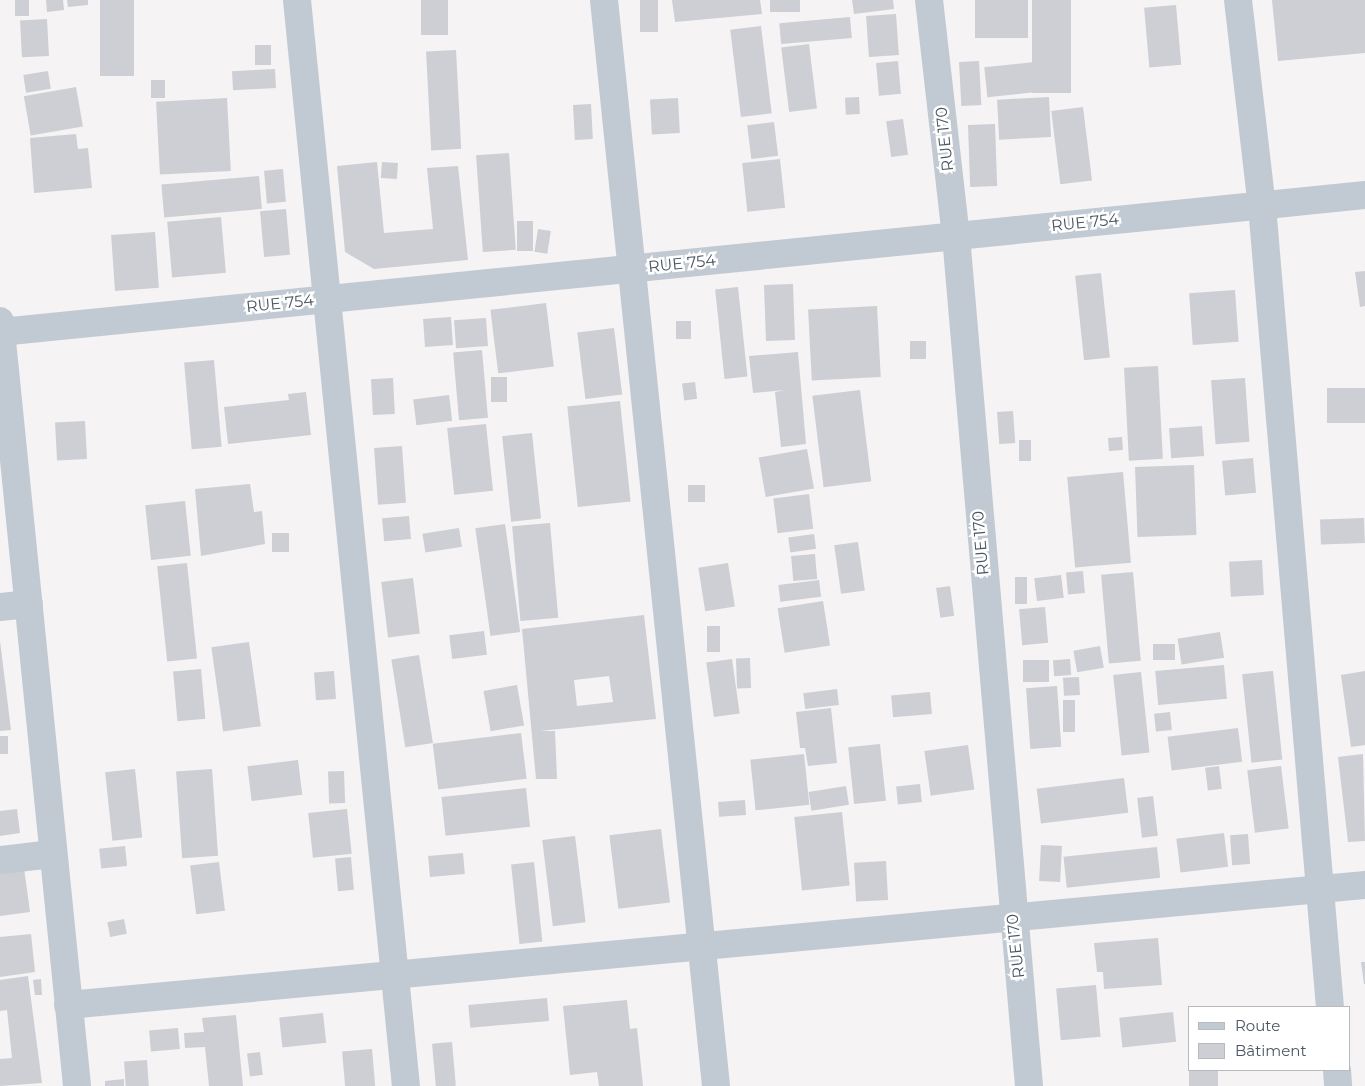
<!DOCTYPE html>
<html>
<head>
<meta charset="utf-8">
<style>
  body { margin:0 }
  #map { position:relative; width:1365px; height:1086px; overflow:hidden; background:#f5f3f3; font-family:Montserrat,sans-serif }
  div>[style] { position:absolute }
  .building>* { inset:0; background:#cdcfd5; transform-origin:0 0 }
  .minor>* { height:28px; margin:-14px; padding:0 14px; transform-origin:14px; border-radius:14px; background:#c1cad2 }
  span { translate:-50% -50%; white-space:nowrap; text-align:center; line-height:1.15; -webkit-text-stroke:5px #fff; paint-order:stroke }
  .street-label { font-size:16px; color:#4a5661 }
  .legend { position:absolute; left:1188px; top:1006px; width:162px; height:65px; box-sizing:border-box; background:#fff; border:1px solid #b7bbc0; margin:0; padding:6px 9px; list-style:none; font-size:15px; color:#4a5661 }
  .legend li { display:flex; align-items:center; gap:10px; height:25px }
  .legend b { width:25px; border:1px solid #b7bbc0 }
</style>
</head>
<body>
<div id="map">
  <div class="building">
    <div style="left:15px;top:0;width:14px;height:16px"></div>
    <div style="clip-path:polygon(46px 0,63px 0,64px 10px,47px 12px)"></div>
    <div style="clip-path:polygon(67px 0,88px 0,88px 5px,68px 7px)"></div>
    <div style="left:100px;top:0;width:34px;height:76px"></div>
    <div style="left:421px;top:0;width:27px;height:35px"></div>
    <div style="left:640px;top:0;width:18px;height:32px"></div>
    <div style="clip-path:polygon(672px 0,760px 0,762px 14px,675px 22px)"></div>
    <div style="left:770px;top:0;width:30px;height:12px"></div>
    <div style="clip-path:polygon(852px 0,893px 0,894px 9px,854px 14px)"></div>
    <div style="left:975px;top:0;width:53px;height:38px"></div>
    <div style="left:1032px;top:0;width:39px;height:93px"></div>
    <div style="clip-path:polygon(1272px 0,1365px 0,1365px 53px,1278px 61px)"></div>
    <div style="left:1176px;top:5px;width:60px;height:32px;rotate:85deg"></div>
    <div style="left:896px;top:14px;width:41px;height:30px;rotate:86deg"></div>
    <div style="left:850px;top:17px;width:21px;height:71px;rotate:85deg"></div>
    <div style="left:47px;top:19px;width:37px;height:27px;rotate:87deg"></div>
    <div style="left:761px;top:26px;width:88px;height:31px;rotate:83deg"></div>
    <div style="left:809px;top:44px;width:65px;height:28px;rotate:83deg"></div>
    <div style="left:271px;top:45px;width:20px;height:16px;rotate:90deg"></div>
    <div style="left:456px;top:50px;width:99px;height:30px;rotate:87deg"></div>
    <div style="left:898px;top:61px;width:33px;height:22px;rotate:85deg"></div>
    <div style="left:979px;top:61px;width:44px;height:20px;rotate:87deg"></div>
    <div style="left:1035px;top:62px;width:30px;height:51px;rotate:84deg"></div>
    <div style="left:275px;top:69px;width:19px;height:43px;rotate:87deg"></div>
    <div style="left:48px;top:71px;width:18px;height:25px;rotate:81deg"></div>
    <div style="left:151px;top:80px;width:14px;height:18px"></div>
    <div style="left:76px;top:87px;width:40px;height:53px;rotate:80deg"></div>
    <div style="left:859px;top:97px;width:17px;height:14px;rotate:87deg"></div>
    <div style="left:1049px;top:97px;width:40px;height:52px;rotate:87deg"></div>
    <div style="left:227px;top:98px;width:73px;height:71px;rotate:87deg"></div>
    <div style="left:678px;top:98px;width:35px;height:28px;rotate:87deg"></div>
    <div style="left:591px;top:104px;width:35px;height:18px;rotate:87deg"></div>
    <div style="left:1083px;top:107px;width:74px;height:32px;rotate:83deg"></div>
    <div style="left:903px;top:119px;width:36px;height:17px;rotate:82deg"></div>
    <div style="left:774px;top:122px;width:34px;height:27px;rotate:83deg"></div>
    <div style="left:995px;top:124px;width:62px;height:27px;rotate:88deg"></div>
    <div style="clip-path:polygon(76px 134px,78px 149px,88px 148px,92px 188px,34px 193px,30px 138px)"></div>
    <div style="left:509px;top:153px;width:97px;height:33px;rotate:86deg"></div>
    <div style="left:780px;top:159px;width:49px;height:38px;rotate:84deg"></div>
    <div style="clip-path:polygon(377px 162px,384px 233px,433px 229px,427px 168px,458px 166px,468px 260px,374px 269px,345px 252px,337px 166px)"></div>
    <div style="left:382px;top:162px;width:16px;height:16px;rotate:4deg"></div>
    <div style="left:283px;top:169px;width:33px;height:19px;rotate:85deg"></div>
    <div style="left:259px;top:176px;width:33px;height:98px;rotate:85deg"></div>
    <div style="left:286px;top:209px;width:46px;height:26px;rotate:85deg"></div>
    <div style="left:221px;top:217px;width:56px;height:54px;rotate:85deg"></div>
    <div style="left:517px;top:221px;width:16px;height:30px"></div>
    <div style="left:538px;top:229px;width:13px;height:23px;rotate:9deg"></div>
    <div style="left:155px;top:232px;width:56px;height:44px;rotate:86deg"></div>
    <div style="clip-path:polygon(1365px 271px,1365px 306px,1360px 307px,1355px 272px)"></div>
    <div style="left:1101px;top:273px;width:85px;height:26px;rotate:84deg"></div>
    <div style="left:793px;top:284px;width:56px;height:29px;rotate:88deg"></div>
    <div style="left:738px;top:287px;width:90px;height:23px;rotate:84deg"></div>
    <div style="left:1235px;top:290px;width:52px;height:46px;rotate:86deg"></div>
    <div style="left:546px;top:303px;width:64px;height:56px;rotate:83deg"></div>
    <div style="left:877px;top:306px;width:71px;height:69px;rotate:87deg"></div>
    <div style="left:451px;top:317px;width:28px;height:28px;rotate:86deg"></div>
    <div style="left:486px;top:318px;width:28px;height:32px;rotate:86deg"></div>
    <div style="left:676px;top:321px;width:15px;height:18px"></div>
    <div style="left:614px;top:328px;width:67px;height:37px;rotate:83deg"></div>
    <div style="left:910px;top:341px;width:16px;height:18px"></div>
    <div style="left:482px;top:350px;width:68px;height:29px;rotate:85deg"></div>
    <div style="clip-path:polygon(798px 352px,806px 444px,781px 447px,775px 392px,785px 390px,753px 393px,749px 356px)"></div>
    <div style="left:214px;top:360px;width:87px;height:30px;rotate:85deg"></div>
    <div style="left:1158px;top:366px;width:93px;height:34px;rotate:87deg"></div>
    <div style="left:491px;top:377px;width:16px;height:25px"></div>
    <div style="left:393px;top:378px;width:36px;height:22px;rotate:87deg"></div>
    <div style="left:1245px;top:378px;width:64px;height:34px;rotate:86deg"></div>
    <div style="left:695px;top:382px;width:17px;height:13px;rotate:83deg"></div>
    <div style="left:1365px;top:388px;width:35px;height:38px;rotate:90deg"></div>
    <div style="left:860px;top:390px;width:92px;height:48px;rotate:83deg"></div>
    <div style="clip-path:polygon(306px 392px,311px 435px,228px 444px,224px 407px,289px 400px,288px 394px)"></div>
    <div style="left:449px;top:395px;width:26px;height:36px;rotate:83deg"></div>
    <div style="left:620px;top:401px;width:101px;height:53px;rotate:84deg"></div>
    <div style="left:1013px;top:411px;width:32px;height:16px;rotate:86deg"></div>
    <div style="left:85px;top:421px;width:38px;height:30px;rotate:87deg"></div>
    <div style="left:486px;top:424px;width:67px;height:39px;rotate:84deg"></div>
    <div style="left:1202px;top:426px;width:30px;height:33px;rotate:86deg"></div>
    <div style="left:532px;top:433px;width:86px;height:30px;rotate:84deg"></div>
    <div style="left:1122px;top:437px;width:13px;height:14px;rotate:86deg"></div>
    <div style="left:1019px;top:440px;width:12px;height:21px"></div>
    <div style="left:402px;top:446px;width:57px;height:28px;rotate:86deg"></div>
    <div style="left:807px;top:449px;width:40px;height:49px;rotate:80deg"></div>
    <div style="left:1253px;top:458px;width:35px;height:31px;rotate:85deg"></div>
    <div style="left:1194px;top:465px;width:70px;height:59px;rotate:88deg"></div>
    <div style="left:1123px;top:472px;width:91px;height:56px;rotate:85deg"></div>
    <div style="clip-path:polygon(250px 484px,254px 512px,262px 511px,265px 544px,201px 556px,195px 489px)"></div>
    <div style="left:705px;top:485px;width:17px;height:17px;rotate:90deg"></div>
    <div style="left:809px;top:494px;width:35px;height:36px;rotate:83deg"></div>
    <div style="left:185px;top:501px;width:55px;height:40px;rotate:84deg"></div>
    <div style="left:409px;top:516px;width:23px;height:27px;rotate:85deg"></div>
    <div style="left:1364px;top:518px;width:25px;height:44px;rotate:88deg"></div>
    <div style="left:550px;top:523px;width:95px;height:38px;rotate:85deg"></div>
    <div style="left:505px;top:524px;width:109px;height:30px;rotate:82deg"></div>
    <div style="left:459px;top:528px;width:19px;height:37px;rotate:81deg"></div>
    <div style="left:272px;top:533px;width:17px;height:19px"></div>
    <div style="left:814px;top:534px;width:15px;height:26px;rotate:82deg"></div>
    <div style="left:858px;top:542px;width:49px;height:24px;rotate:82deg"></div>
    <div style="left:815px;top:554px;width:25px;height:24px;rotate:85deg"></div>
    <div style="left:1262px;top:560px;width:35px;height:33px;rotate:87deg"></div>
    <div style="left:187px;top:563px;width:96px;height:30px;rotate:84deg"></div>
    <div style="left:728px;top:563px;width:44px;height:30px;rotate:81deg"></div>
    <div style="left:1083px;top:571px;width:22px;height:17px;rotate:85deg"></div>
    <div style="left:1133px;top:572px;width:89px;height:32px;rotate:85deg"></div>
    <div style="left:1061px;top:575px;width:23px;height:27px;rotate:83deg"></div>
    <div style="left:1015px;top:577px;width:12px;height:27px"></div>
    <div style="left:413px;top:578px;width:56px;height:32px;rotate:83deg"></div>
    <div style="left:819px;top:580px;width:17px;height:41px;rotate:83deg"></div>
    <div style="left:950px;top:586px;width:30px;height:14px;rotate:82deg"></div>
    <div style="left:823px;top:601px;width:45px;height:46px;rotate:81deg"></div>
    <div style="left:1045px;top:607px;width:36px;height:26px;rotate:85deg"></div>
    <div style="clip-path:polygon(evenodd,644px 615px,656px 719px,540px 731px,555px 731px,557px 779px,536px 779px,522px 629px,644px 615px,609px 676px,613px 702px,577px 706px,574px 680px,609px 676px)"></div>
    <div style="left:707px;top:626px;width:13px;height:26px"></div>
    <div style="left:484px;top:631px;width:24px;height:35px;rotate:83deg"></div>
    <div style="left:1220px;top:632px;width:26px;height:43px;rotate:81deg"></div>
    <div style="clip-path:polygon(0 641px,11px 730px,0 731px)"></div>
    <div style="left:249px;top:642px;width:85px;height:38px;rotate:82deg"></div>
    <div style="left:1175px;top:644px;width:16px;height:22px;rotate:90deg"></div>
    <div style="left:1100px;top:646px;width:22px;height:27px;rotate:80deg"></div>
    <div style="left:419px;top:655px;width:89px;height:28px;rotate:81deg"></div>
    <div style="left:750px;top:658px;width:30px;height:14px;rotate:88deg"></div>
    <div style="left:732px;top:659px;width:55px;height:26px;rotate:82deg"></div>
    <div style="left:1070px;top:659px;width:16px;height:17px;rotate:86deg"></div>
    <div style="left:1049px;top:660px;width:22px;height:26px;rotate:90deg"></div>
    <div style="left:1224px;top:665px;width:34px;height:69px;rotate:85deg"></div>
    <div style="left:201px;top:669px;width:50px;height:28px;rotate:85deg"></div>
    <div style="left:334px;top:671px;width:28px;height:20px;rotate:86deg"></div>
    <div style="left:1273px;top:671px;width:89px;height:31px;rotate:84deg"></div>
    <div style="clip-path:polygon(1365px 671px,1365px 745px,1351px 747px,1341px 675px)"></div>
    <div style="left:1141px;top:672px;width:81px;height:28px;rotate:84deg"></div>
    <div style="left:1079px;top:677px;width:18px;height:16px;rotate:87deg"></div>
    <div style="left:517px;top:685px;width:41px;height:34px;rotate:80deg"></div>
    <div style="left:1057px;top:686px;width:61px;height:31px;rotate:86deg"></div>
    <div style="left:837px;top:689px;width:16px;height:34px;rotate:83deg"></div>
    <div style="left:930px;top:692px;width:22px;height:39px;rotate:85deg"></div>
    <div style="left:1063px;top:700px;width:12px;height:32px"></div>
    <div style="clip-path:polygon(831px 708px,837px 763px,808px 766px,805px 748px,800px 748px,796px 712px)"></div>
    <div style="left:1170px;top:712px;width:18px;height:16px;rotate:84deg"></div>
    <div style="left:1238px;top:728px;width:34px;height:71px;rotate:83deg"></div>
    <div style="left:521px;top:733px;width:46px;height:89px;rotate:83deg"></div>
    <div style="left:0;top:736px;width:8px;height:18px"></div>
    <div style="left:880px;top:744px;width:57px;height:32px;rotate:84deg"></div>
    <div style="left:968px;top:745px;width:45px;height:44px;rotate:82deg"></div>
    <div style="left:804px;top:754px;width:51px;height:54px;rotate:84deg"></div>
    <div style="clip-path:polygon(1363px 754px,1365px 841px,1348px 842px,1338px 757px)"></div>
    <div style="left:298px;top:760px;width:35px;height:51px;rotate:83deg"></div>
    <div style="left:1219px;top:766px;width:23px;height:14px;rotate:83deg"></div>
    <div style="left:1281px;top:766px;width:63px;height:34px;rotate:83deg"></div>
    <div style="left:135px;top:769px;width:69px;height:30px;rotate:84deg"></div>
    <div style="left:212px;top:769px;width:87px;height:36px;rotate:86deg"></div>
    <div style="left:344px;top:771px;width:32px;height:16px;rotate:88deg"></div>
    <div style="left:1124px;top:778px;width:35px;height:88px;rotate:83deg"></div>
    <div style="left:920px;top:784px;width:18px;height:24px;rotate:84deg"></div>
    <div style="left:846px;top:786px;width:19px;height:38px;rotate:81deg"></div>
    <div style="left:526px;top:788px;width:39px;height:85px;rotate:84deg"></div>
    <div style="left:1153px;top:796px;width:40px;height:16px;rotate:83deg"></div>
    <div style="left:745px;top:800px;width:15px;height:27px;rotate:86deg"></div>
    <div style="clip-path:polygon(17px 809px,20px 833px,0 836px,0 811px)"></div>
    <div style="left:347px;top:809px;width:45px;height:39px;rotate:84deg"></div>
    <div style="left:842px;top:812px;width:74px;height:48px;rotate:84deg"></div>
    <div style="left:661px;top:829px;width:74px;height:52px;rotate:83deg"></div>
    <div style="left:1224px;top:833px;width:34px;height:48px;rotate:83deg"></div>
    <div style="left:1248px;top:834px;width:30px;height:18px;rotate:86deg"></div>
    <div style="left:575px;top:836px;width:87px;height:33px;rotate:83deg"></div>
    <div style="left:1041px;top:845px;width:21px;height:36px;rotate:3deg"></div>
    <div style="left:125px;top:846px;width:20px;height:26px;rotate:84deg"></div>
    <div style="left:1157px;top:847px;width:31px;height:94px;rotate:84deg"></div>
    <div style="left:463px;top:853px;width:21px;height:35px;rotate:85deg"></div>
    <div style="left:351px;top:857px;width:33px;height:16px;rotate:85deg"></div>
    <div style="left:886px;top:861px;width:39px;height:32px;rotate:87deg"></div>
    <div style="left:219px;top:862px;width:49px;height:29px;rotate:83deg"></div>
    <div style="left:534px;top:862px;width:80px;height:23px;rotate:84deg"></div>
    <div style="clip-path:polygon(24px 868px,30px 912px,0 916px,0 871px)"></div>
    <div style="left:124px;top:919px;width:15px;height:17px;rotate:79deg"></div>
    <div style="clip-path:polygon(31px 934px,35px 972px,0 977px,0 937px)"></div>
    <div style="clip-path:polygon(1158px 938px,1162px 985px,1104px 989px,1103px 972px,1097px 972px,1094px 943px)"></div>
    <div style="clip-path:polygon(1361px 962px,1365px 962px,1365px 984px,1364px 984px)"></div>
    <div style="clip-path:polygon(28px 976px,42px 1083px,0 1086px,0 1059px,12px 1058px,7px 1010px,0 1011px,0 980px)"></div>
    <div style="clip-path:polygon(41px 979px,42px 995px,35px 995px,33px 980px)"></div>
    <div style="left:1096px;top:985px;width:52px;height:40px;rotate:85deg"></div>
    <div style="left:547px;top:998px;width:23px;height:79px;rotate:85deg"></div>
    <div style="clip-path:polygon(627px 1000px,630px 1029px,637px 1028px,643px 1086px,599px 1086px,597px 1072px,570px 1075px,563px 1006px)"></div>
    <div style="left:1173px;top:1012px;width:30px;height:54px;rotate:84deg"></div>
    <div style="left:323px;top:1013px;width:30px;height:44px;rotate:84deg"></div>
    <div style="clip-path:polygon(236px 1015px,243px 1086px,209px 1086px,205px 1047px,185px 1048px,184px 1033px,204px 1032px,202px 1018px)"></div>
    <div style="left:178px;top:1028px;width:21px;height:29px;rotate:85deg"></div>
    <div style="left:452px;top:1042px;width:44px;height:20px;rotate:85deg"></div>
    <div style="left:372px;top:1049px;width:37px;height:30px;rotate:85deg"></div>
    <div style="left:260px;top:1052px;width:23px;height:13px;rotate:83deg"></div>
    <div style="left:147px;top:1060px;width:26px;height:23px;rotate:86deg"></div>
    <div style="left:1189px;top:1070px;width:29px;height:16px"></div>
    <div style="clip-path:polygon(124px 1079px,124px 1086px,105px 1086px,105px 1081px)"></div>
  </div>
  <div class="minor">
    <div style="left:297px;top:0;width:1091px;rotate:84.27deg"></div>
    <div style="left:604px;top:0;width:1092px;rotate:84.11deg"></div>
    <div style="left:929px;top:0;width:238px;rotate:83.5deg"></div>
    <div style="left:956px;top:236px;width:853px;rotate:85.09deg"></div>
    <div style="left:1238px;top:0;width:207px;rotate:83.4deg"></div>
    <div style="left:1262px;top:206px;width:804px;rotate:85.15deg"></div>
    <div style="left:0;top:321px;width:769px;rotate:84.25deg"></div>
    <div style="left:0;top:332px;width:1372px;rotate:-5.73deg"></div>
    <div style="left:0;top:607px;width:29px;rotate:-6deg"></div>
    <div style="left:0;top:860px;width:53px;rotate:-6.5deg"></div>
    <div style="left:68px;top:1005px;width:1303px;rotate:-5.29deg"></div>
    <div style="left:1337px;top:1070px;width:16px;rotate:86deg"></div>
  </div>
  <div class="street-label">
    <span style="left:945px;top:139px;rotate:-96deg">RUE 170</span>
    <span style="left:1085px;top:223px;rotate:-6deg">RUE 754</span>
    <span style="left:682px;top:264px;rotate:-6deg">RUE 754</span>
    <span style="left:280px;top:304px;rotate:-6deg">RUE 754</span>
    <span style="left:981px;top:543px;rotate:-95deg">RUE 170</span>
    <span style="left:1016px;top:946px;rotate:-96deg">RUE 170</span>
  </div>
  <ul class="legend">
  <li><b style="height:6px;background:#c1cad2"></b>Route</li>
  <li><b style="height:14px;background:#cdcfd5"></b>Bâtiment</li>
  </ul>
</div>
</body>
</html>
